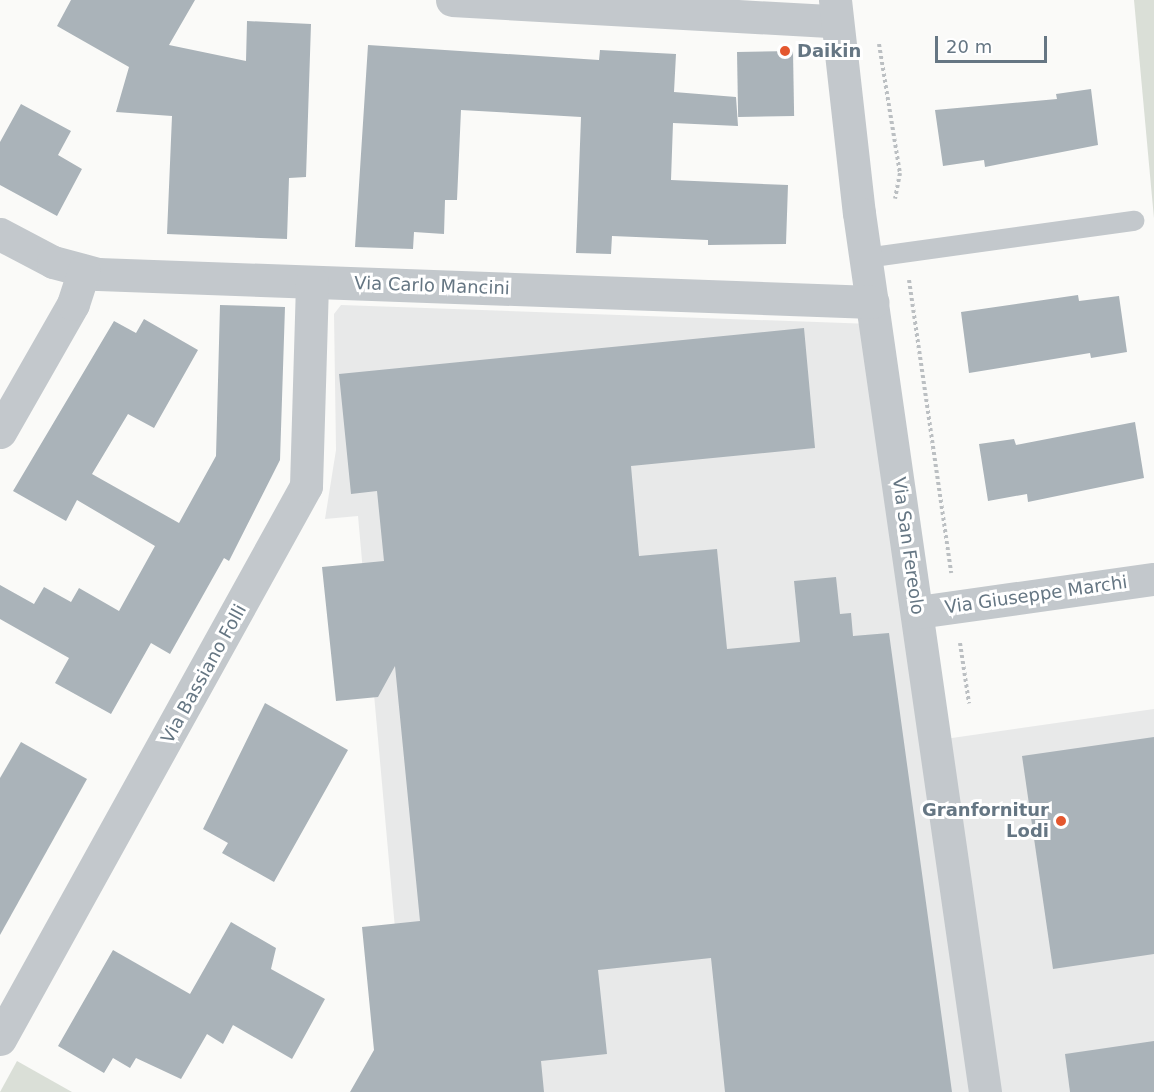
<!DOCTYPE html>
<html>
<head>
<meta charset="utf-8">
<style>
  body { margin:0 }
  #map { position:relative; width:1154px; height:1092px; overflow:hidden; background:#fafaf8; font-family:"DejaVu Sans",sans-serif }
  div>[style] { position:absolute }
  .built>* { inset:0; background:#e8e9e9 }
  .green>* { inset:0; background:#dadfd7 }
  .building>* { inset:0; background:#aab3b9; transform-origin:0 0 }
  .path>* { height:4px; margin-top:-2px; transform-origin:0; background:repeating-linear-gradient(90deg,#bbbfc2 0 3px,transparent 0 6px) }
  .lane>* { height:20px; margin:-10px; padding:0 10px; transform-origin:10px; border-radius:10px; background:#c3c8cc }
  .street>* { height:33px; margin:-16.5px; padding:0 16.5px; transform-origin:16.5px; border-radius:16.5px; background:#c3c8cc }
  .dots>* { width:16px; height:16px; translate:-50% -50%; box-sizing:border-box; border:3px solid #fff; border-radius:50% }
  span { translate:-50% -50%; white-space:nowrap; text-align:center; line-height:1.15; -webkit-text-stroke:6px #fff; paint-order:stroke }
  .poi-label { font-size:18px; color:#657683; font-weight:700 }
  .left { translate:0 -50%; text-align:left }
  .right { translate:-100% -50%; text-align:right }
  .street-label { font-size:18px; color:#657683 }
  .scale { position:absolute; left:935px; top:36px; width:112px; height:27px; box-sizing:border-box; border:3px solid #657683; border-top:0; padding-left:8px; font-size:18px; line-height:21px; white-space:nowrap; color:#657683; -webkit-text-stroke:4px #fff; paint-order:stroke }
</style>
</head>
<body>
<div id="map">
  <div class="built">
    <div style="clip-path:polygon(341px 305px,872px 324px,980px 1092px,383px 1092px,406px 1051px,358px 516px,325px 519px,336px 450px,334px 314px)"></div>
    <div style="clip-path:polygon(1154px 709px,1154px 1092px,988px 1092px,938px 740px)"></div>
  </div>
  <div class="green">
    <div style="clip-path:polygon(1134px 0,1154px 0,1154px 218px,1152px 197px)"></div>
    <div style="clip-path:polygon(17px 1061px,72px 1092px,0 1092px)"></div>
  </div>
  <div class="building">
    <div style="clip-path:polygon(71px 0,195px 0,169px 45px,246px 61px,247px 21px,311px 24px,306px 177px,289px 178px,287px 239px,167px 234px,172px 116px,116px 112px,129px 67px,57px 26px)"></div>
    <div style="clip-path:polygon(368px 45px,599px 60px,600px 50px,676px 54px,674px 92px,736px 97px,738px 126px,673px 123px,671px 180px,788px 185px,786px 244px,708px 245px,708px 240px,612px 236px,611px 254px,576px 253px,581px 117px,461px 110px,457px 200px,445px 200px,444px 234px,414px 232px,413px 249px,355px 247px)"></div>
    <div style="left:793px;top:51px;width:65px;height:56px;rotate:89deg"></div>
    <div style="clip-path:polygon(1091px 89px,1098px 145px,985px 167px,984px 160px,943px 166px,935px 110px,1057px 99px,1056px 94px)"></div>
    <div style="clip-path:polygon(21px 104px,71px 131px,58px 155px,82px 169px,57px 216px,0 185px,0 142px)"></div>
    <div style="clip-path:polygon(1078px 295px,1079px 301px,1119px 296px,1127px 352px,1091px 358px,1090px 353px,969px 373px,961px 312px)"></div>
    <div style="clip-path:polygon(220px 305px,285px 307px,280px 460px,229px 561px,224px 558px,170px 654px,151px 643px,111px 714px,55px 683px,69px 658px,0 619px,0 585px,34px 604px,44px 587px,71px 602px,79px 588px,119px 611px,155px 546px,77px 500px,66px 521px,13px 491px,114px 321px,136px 333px,144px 319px,198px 350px,154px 428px,128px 414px,92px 474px,179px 523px,216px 456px)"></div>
    <div style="clip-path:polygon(804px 328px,815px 448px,631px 466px,639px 556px,717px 549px,727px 649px,800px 642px,794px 581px,836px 577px,840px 614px,851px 613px,853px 636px,889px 633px,952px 1092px,725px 1092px,711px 958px,598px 970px,607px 1054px,541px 1061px,544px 1092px,350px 1092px,374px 1050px,362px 927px,420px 921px,395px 666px,378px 697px,336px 701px,322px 567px,384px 561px,377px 491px,351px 494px,339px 374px)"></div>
    <div style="clip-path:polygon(1135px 422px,1144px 478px,1028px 502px,1027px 494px,988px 501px,979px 444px,1014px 439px,1016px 445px)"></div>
    <div style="clip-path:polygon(265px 703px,348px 750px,274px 882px,222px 853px,228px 843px,203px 829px)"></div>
    <div style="clip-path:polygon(1154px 737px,1154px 954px,1053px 969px,1022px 756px)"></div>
    <div style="clip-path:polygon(21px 742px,87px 779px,0 935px,0 778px)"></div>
    <div style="clip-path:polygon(231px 922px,276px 948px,271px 969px,325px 999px,292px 1059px,233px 1025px,223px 1044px,207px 1034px,181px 1079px,136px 1058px,130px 1068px,113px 1058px,104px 1073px,58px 1046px,113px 950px,190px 994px)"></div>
    <div style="clip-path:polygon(1154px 1041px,1154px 1092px,1070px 1092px,1065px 1054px)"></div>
  </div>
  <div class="path">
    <div style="left:879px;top:44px;width:131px;rotate:80.8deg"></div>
    <div style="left:900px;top:173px;width:26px;rotate:101deg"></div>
    <div style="left:909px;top:280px;width:296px;rotate:81.8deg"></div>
    <div style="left:960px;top:643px;width:61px;rotate:81.5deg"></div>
  </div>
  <div class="lane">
    <div style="left:866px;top:258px;width:271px;rotate:-7.9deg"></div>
  </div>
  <div class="street">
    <div style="left:452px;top:0;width:382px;rotate:3.2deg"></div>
    <div style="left:835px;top:0;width:214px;rotate:83.6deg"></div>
    <div style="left:859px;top:213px;width:888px;rotate:81.84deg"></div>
    <div style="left:0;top:234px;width:60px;rotate:27.8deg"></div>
    <div style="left:53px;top:262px;width:47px;rotate:14.9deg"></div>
    <div style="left:98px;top:274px;width:775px;rotate:2.07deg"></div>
    <div style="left:0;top:432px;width:147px;rotate:-60.3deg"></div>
    <div style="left:73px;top:304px;width:35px;rotate:-72deg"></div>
    <div style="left:918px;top:612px;width:238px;rotate:-8deg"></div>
    <div style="left:0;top:1039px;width:632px;rotate:-61.04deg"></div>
    <div style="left:306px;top:486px;width:204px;rotate:-88.3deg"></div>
  </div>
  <div class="dots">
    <div style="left:785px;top:51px;background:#e4572e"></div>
    <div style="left:1061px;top:821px;background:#e4572e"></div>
  </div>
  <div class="poi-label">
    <span class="left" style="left:797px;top:51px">Daikin</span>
    <span class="right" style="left:1049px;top:821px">Granfornitur<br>Lodi</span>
  </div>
  <div class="street-label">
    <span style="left:432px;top:286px;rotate:2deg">Via Carlo Mancini</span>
    <span style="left:908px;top:546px;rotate:82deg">Via San Fereolo</span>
    <span style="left:1036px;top:595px;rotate:-8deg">Via Giuseppe Marchi</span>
    <span style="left:204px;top:674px;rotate:-61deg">Via Bassiano Folli</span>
  </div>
  <div class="scale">20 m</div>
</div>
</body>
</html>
